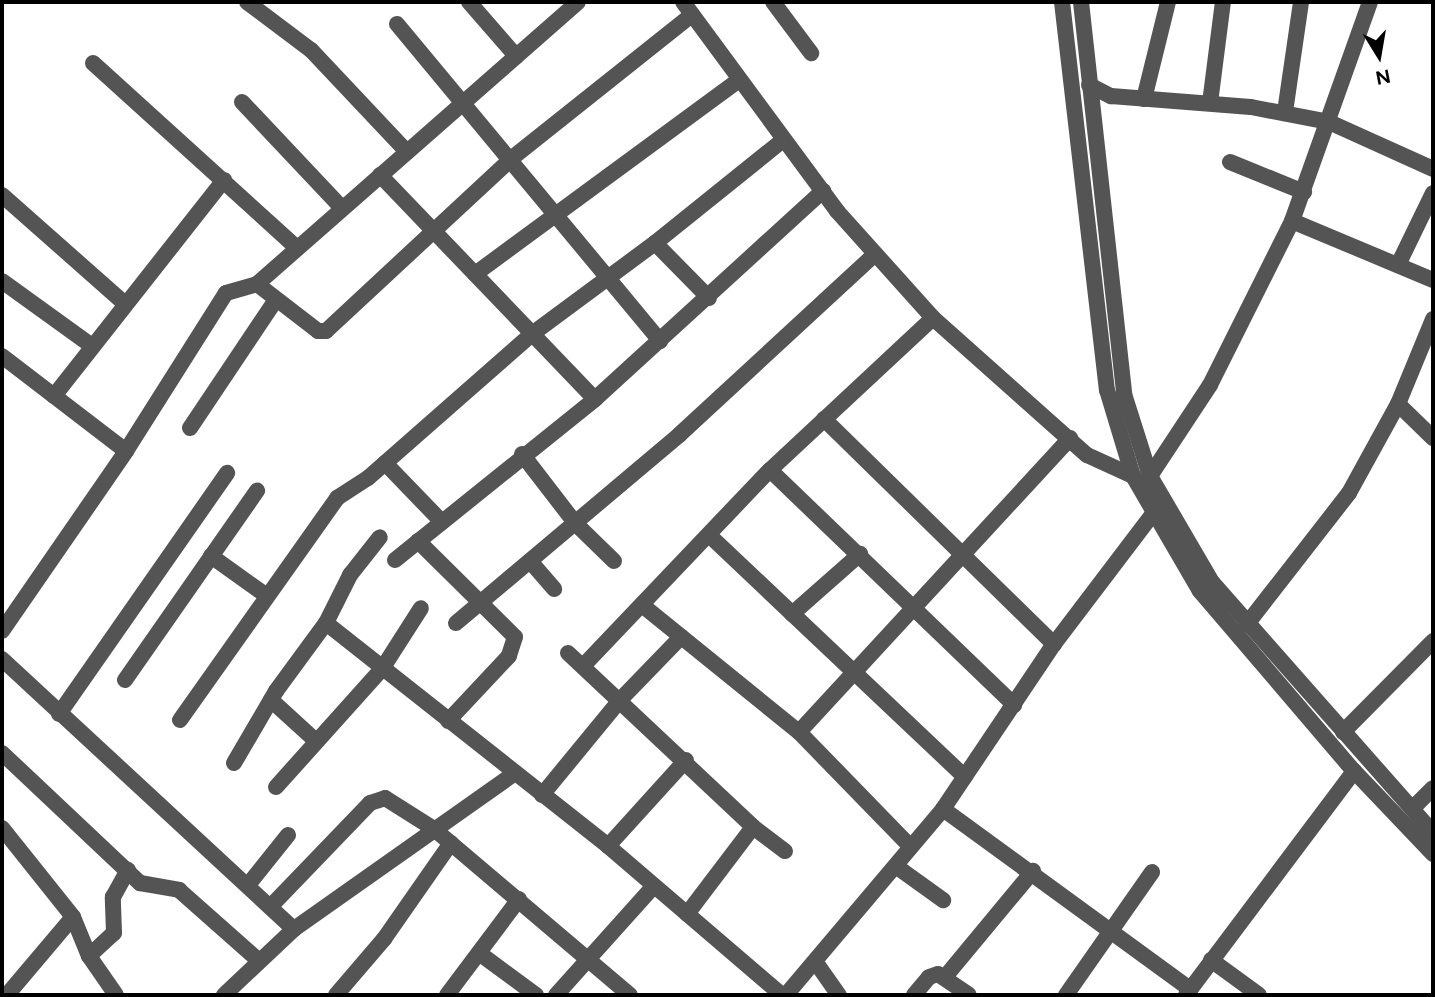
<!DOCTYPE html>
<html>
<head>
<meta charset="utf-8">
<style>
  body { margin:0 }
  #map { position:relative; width:1435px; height:997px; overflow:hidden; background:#fff; font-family:Figtree,sans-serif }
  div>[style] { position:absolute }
  .minor>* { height:16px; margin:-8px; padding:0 8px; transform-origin:8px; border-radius:8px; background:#545454 }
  span { translate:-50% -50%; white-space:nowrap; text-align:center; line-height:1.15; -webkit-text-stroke:5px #fff; paint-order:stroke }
  .frame { position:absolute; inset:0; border:4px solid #000; pointer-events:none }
  .north { position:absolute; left:1344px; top:21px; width:70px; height:70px; -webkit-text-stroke:5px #fff; paint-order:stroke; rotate:169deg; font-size:19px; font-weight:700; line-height:28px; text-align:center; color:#000 }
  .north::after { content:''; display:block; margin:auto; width:24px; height:32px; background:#000; clip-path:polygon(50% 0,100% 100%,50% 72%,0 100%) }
</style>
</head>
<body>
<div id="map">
  <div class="minor">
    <div style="left:247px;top:2px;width:80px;rotate:36.9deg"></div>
    <div style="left:311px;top:50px;width:140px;rotate:46.7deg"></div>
    <div style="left:469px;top:2px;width:72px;rotate:49deg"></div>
    <div style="left:683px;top:2px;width:260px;rotate:53.6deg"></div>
    <div style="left:837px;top:211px;width:144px;rotate:48.1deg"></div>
    <div style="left:933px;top:318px;width:206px;rotate:41.7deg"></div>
    <div style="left:1087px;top:455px;width:51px;rotate:24.5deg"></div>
    <div style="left:773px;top:2px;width:64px;rotate:53.3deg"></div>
    <div style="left:1062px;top:2px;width:391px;rotate:83.4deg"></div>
    <div style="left:1107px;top:390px;width:90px;rotate:73.2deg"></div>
    <div style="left:1133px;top:476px;width:133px;rotate:59.8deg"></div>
    <div style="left:1200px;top:591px;width:237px;rotate:49.5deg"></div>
    <div style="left:1354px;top:771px;width:115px;rotate:46.4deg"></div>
    <div style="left:1081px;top:2px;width:394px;rotate:83.7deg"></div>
    <div style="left:1124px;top:394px;width:86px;rotate:72.4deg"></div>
    <div style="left:1150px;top:476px;width:123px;rotate:59.7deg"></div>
    <div style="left:1212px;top:582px;width:334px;rotate:48.6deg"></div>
    <div style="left:397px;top:24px;width:412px;rotate:50.3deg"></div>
    <div style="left:93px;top:63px;width:275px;rotate:42.2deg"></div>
    <div style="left:1089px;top:85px;width:25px;rotate:27deg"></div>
    <div style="left:1111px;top:96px;width:140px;rotate:4.5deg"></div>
    <div style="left:1251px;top:107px;width:79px;rotate:10.9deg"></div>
    <div style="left:1329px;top:122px;width:114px;rotate:24.3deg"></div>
    <div style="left:1144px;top:99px;width:100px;rotate:-76.1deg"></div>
    <div style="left:242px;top:102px;width:143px;rotate:46.7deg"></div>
    <div style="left:1210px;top:103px;width:102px;rotate:-82.7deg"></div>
    <div style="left:1285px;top:112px;width:111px;rotate:-81.7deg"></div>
    <div style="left:1230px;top:162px;width:80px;rotate:22.1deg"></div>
    <div style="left:380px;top:175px;width:310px;rotate:46.2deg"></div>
    <div style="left:595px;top:399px;width:309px;rotate:-42.4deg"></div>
    <div style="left:2px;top:195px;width:163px;rotate:41.5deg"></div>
    <div style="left:1292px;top:221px;width:153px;rotate:22.7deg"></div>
    <div style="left:655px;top:243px;width:163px;rotate:-38.8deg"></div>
    <div style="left:1398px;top:265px;width:80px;rotate:-64.1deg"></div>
    <div style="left:475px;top:274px;width:328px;rotate:-36.3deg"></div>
    <div style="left:2px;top:281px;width:111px;rotate:35.8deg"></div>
    <div style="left:257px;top:284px;width:77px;rotate:37.6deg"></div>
    <div style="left:318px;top:331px;width:8px"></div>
    <div style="left:326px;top:331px;width:254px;rotate:-42.9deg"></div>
    <div style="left:512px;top:158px;width:230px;rotate:-38.5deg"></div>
    <div style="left:2px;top:356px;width:156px;rotate:37.5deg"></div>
    <div style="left:54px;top:396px;width:275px;rotate:-51.8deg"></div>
    <div style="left:1398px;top:404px;width:49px;rotate:44.2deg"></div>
    <div style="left:824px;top:419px;width:322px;rotate:44.4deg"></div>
    <div style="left:190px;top:428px;width:153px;rotate:-56.2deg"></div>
    <div style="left:522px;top:454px;width:88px;rotate:52.4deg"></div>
    <div style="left:576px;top:524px;width:53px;rotate:44.2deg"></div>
    <div style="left:385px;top:463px;width:82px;rotate:46deg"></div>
    <div style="left:770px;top:470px;width:339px;rotate:43.9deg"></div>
    <div style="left:1150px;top:476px;width:109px;rotate:-56.6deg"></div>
    <div style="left:1210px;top:385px;width:183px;rotate:-63.4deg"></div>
    <div style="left:1292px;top:221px;width:232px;rotate:-70.4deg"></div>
    <div style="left:709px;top:535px;width:352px;rotate:43.4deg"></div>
    <div style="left:418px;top:541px;width:136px;rotate:44.7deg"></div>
    <div style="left:515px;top:637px;width:20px;rotate:108deg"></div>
    <div style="left:509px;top:656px;width:89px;rotate:133.2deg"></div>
    <div style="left:211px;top:556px;width:65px;rotate:35.6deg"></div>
    <div style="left:395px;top:560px;width:257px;rotate:-38.8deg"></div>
    <div style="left:530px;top:561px;width:37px;rotate:49deg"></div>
    <div style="left:642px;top:605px;width:202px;rotate:39deg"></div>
    <div style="left:799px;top:732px;width:159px;rotate:45.8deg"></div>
    <div style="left:792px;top:614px;width:91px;rotate:-41.4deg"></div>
    <div style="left:326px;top:623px;width:360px;rotate:38.3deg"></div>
    <div style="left:608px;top:846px;width:229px;rotate:40.6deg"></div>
    <div style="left:456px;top:623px;width:292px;rotate:-40.1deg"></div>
    <div style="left:679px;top:435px;width:267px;rotate:-42.7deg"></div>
    <div style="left:1247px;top:624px;width:166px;rotate:-52.1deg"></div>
    <div style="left:1349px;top:493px;width:102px;rotate:-61.2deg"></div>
    <div style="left:1398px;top:404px;width:92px;rotate:-67.6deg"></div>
    <div style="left:2px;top:631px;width:219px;rotate:-55.4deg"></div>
    <div style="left:126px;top:451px;width:187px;rotate:-57.7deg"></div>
    <div style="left:226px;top:293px;width:32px;rotate:-16deg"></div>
    <div style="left:257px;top:284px;width:427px;rotate:-41.3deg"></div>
    <div style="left:568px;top:653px;width:254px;rotate:43.2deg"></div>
    <div style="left:753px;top:827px;width:109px;rotate:127.2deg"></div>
    <div style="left:2px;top:659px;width:398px;rotate:42.8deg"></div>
    <div style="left:584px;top:665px;width:269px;rotate:-46.4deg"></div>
    <div style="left:770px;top:470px;width:223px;rotate:-43deg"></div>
    <div style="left:125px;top:680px;width:231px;rotate:-55.1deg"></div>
    <div style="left:271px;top:700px;width:61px;rotate:42.3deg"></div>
    <div style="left:59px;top:714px;width:294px;rotate:-55.1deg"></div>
    <div style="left:180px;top:720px;width:272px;rotate:-54.7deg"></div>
    <div style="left:337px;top:498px;width:37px;rotate:-33deg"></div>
    <div style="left:368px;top:478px;width:218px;rotate:-41.3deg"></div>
    <div style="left:532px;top:334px;width:153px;rotate:-36.5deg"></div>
    <div style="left:655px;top:243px;width:77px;rotate:45.5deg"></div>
    <div style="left:799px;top:732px;width:400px;rotate:-47.3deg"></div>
    <div style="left:1343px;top:732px;width:128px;rotate:-45.3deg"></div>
    <div style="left:2px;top:753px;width:190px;rotate:43.3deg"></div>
    <div style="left:140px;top:883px;width:40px;rotate:10deg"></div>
    <div style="left:179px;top:890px;width:106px;rotate:41.5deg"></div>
    <div style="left:234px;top:763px;width:83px;rotate:-59.7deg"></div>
    <div style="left:276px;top:691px;width:84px;rotate:-53.7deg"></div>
    <div style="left:326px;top:623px;width:54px;rotate:-63.4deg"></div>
    <div style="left:350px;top:575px;width:48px;rotate:-51.7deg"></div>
    <div style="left:276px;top:787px;width:159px;rotate:-48.1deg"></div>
    <div style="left:382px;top:669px;width:72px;rotate:-57.4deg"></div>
    <div style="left:542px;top:795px;width:123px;rotate:-50.6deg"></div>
    <div style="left:620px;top:700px;width:88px;rotate:-45.9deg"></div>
    <div style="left:1413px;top:808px;width:28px;rotate:-45deg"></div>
    <div style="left:943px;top:809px;width:306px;rotate:36.1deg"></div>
    <div style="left:753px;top:827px;width:40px;rotate:37deg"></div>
    <div style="left:2px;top:828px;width:114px;rotate:51.4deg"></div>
    <div style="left:73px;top:917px;width:42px;rotate:67.7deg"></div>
    <div style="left:89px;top:956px;width:47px;rotate:55.3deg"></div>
    <div style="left:608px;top:846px;width:116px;rotate:-47.8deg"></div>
    <div style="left:897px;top:867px;width:57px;rotate:35.7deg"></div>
    <div style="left:248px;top:885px;width:64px;rotate:-51.3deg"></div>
    <div style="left:271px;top:906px;width:143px;rotate:-46.1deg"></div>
    <div style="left:370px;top:803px;width:16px;rotate:-18deg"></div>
    <div style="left:385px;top:798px;width:58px;rotate:32.3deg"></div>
    <div style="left:434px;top:829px;width:257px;rotate:40.3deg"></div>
    <div style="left:479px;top:953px;width:71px;rotate:36.4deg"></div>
    <div style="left:89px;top:956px;width:34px;rotate:-43deg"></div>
    <div style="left:114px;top:933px;width:36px;rotate:-92deg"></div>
    <div style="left:113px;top:897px;width:31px;rotate:-61deg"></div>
    <div style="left:1211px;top:960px;width:59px;rotate:36.1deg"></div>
    <div style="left:817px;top:964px;width:38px;rotate:55deg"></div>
    <div style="left:945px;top:977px;width:138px;rotate:-50.3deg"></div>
    <div style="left:7px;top:995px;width:102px;rotate:-49.8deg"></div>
    <div style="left:224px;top:995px;width:96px;rotate:-43.3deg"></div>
    <div style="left:294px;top:929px;width:271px;rotate:-35.2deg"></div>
    <div style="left:336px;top:995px;width:74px;rotate:-49.4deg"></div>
    <div style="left:384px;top:939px;width:117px;rotate:-55.1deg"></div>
    <div style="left:447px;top:995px;width:120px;rotate:-53.1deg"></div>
    <div style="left:556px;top:995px;width:144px;rotate:-48.1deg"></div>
    <div style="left:786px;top:995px;width:243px;rotate:-49.8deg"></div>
    <div style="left:943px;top:809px;width:199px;rotate:-56.1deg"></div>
    <div style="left:1054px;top:644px;width:162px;rotate:-52.8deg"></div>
    <div style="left:914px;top:995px;width:23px;rotate:-50deg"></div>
    <div style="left:929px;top:977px;width:9px;rotate:-18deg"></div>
    <div style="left:938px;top:974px;width:37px;rotate:34deg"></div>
    <div style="left:1066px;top:995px;width:150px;rotate:-55deg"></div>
    <div style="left:1186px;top:995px;width:280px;rotate:-53.1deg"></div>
  </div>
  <div class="frame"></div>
  <div class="north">N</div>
</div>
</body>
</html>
